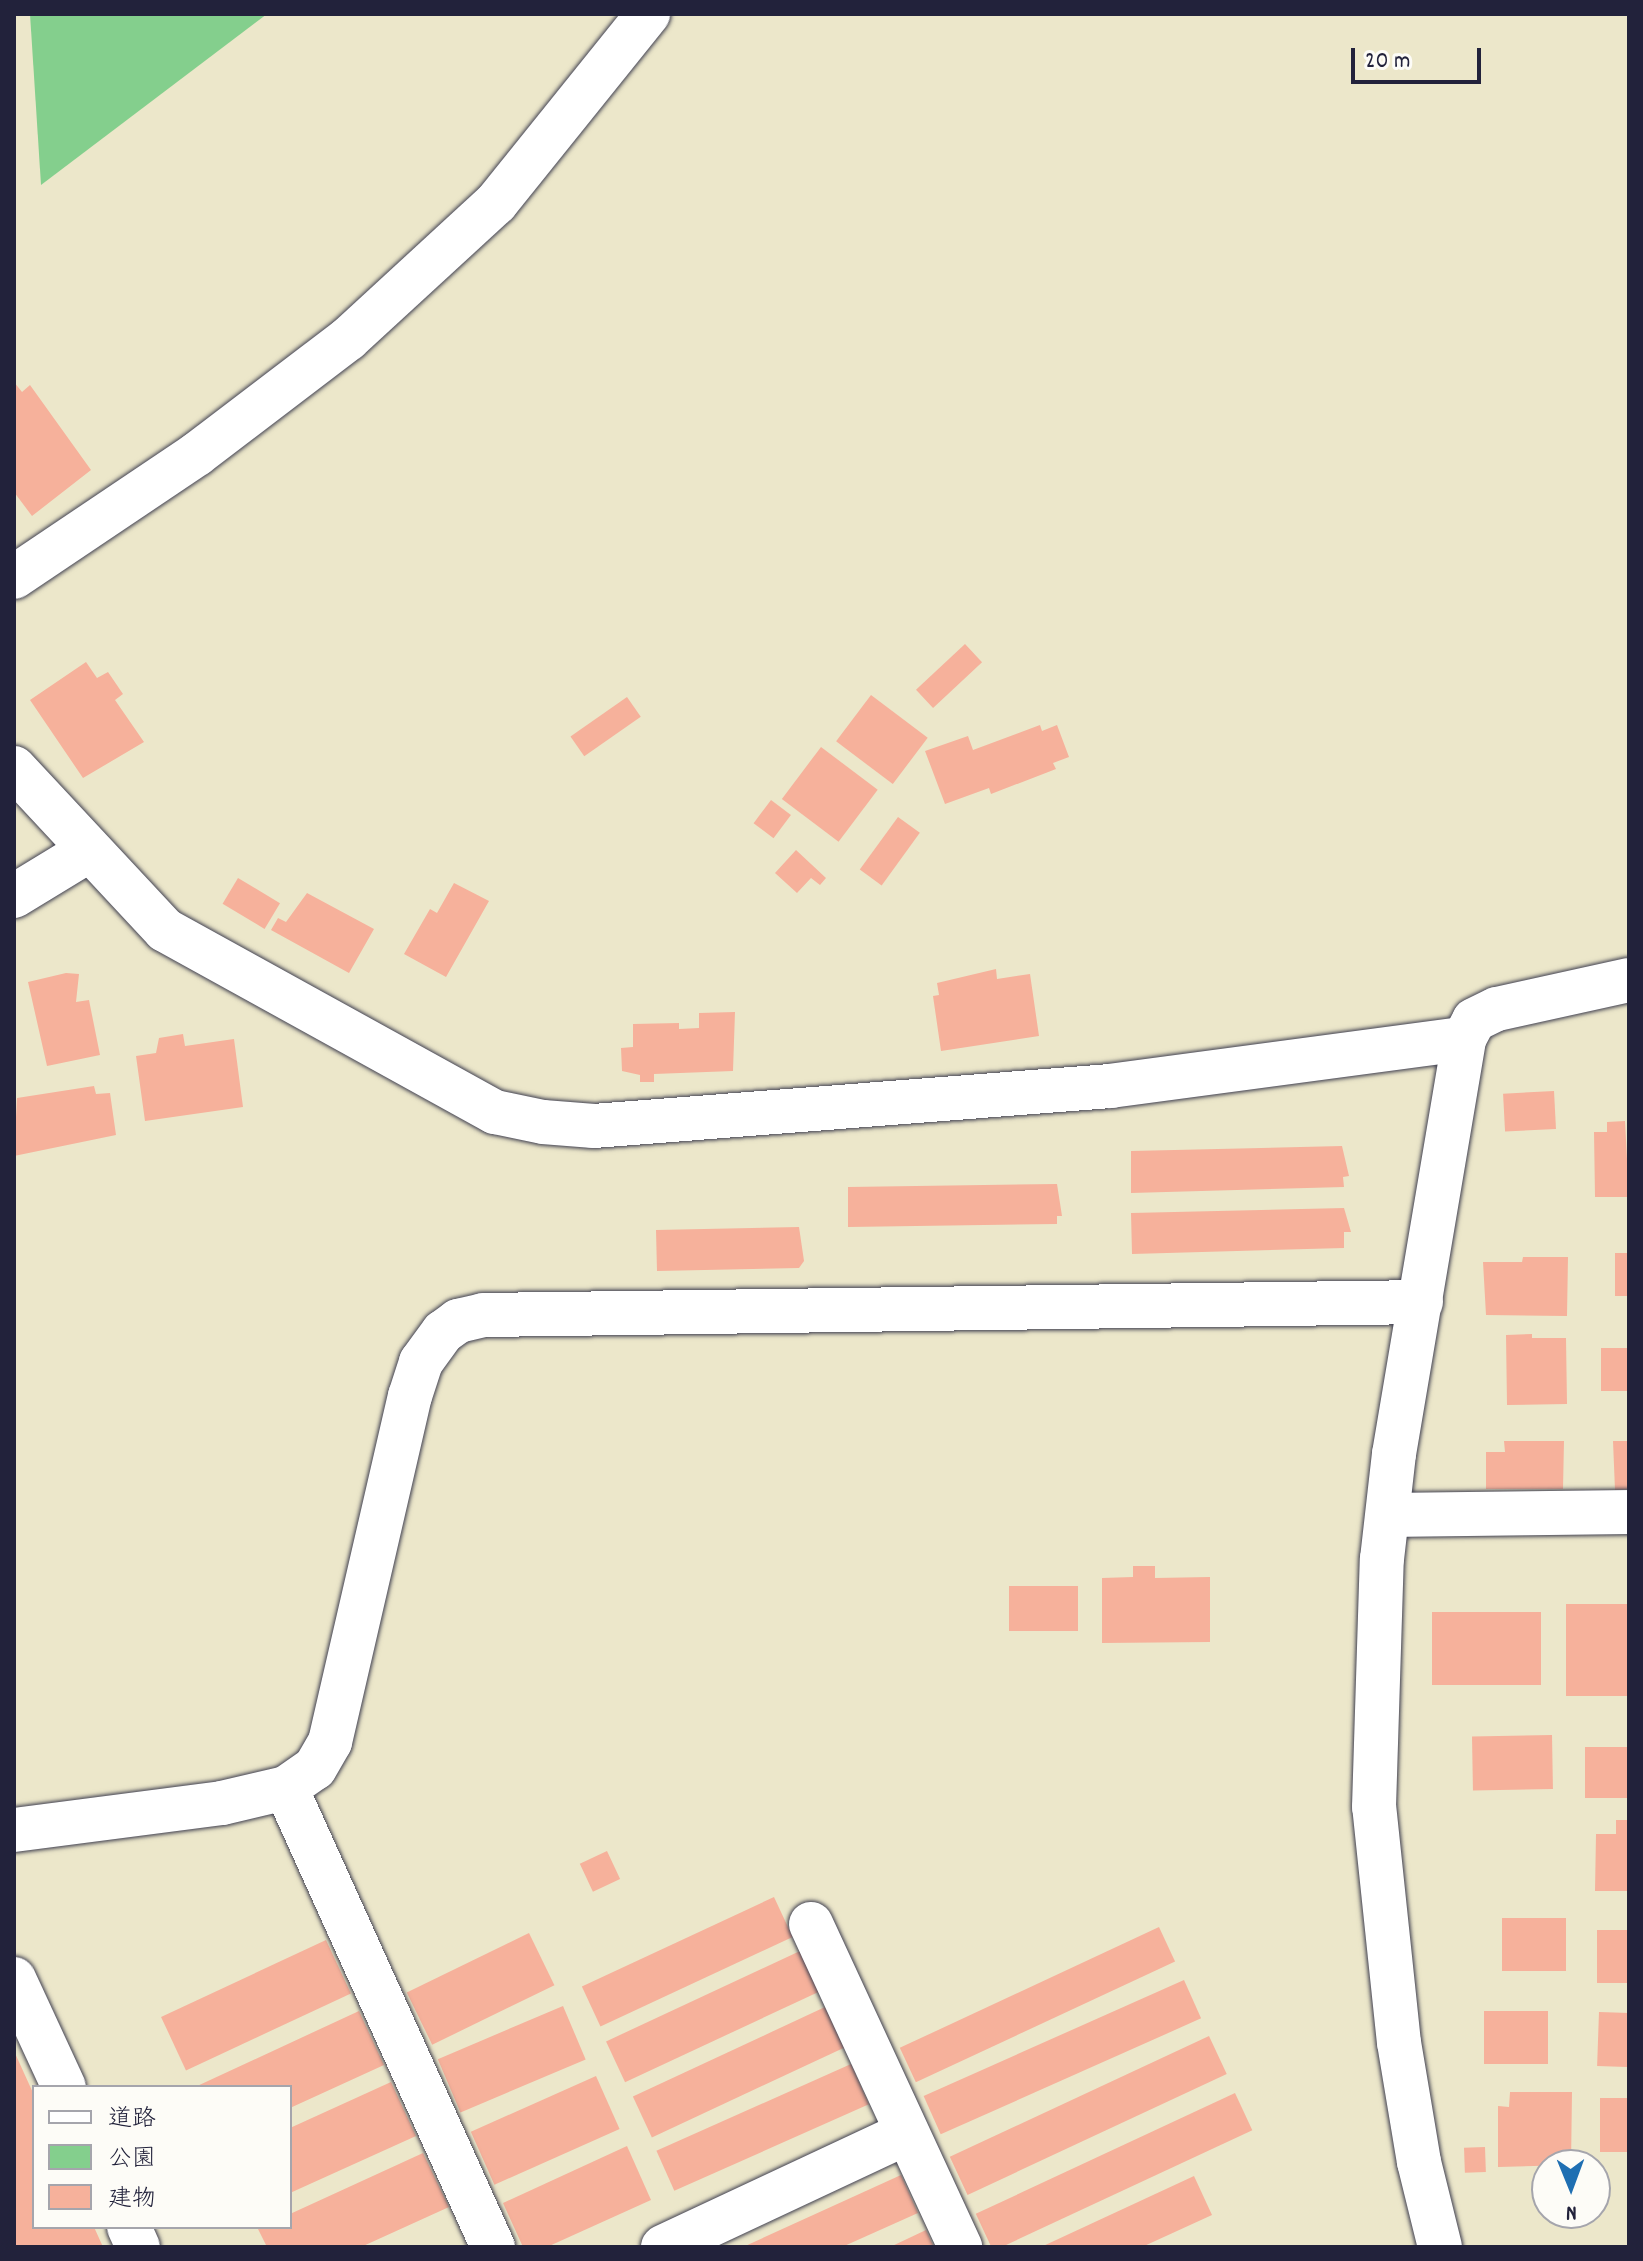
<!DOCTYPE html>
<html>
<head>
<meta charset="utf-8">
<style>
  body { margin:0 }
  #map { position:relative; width:1643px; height:2261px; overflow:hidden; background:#ece7ca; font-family:Dekko,"Klee One",sans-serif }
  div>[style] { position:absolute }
  .green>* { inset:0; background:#84cf8d }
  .building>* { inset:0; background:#f6b19b; transform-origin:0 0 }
  .roads { filter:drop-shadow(0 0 2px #404050) drop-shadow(0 0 2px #404050) }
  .minor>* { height:44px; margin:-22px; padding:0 22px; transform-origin:22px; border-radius:22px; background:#fff }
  span { translate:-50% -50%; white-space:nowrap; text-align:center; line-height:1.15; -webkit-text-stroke:7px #fdfcf7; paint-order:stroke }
  .frame { position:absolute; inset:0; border:16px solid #22223b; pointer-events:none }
  .legend { position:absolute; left:32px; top:2085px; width:260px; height:144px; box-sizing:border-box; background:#fdfcf7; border:2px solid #a5a5ac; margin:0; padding:10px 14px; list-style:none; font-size:24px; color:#22223b }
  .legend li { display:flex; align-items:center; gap:16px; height:40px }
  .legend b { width:40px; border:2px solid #a5a5ac }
  .north { position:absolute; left:1531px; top:2149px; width:80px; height:80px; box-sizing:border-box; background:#fdfcf7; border:2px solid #a5a5ac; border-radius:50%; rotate:179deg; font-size:22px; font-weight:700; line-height:32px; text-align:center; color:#22223b }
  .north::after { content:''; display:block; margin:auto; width:28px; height:36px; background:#1f6fb2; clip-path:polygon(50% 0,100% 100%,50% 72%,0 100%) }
  .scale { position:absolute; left:1351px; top:48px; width:130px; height:36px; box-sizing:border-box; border:4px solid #22223b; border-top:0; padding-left:10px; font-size:24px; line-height:28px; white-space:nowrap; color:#22223b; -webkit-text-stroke:6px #fdfcf7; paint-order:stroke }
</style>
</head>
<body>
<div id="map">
  <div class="green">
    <div style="clip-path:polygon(30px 14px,267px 14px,41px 185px)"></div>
  </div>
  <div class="building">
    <div style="clip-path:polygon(14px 382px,22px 392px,30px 385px,91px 470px,32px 516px,14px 492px)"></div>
    <div style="left:965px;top:644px;width:25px;height:67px;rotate:47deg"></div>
    <div style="clip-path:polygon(86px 662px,97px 678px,108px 672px,123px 694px,115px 700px,144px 742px,83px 778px,30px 700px)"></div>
    <div style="left:871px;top:695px;width:71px;height:58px;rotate:37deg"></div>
    <div style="left:627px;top:697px;width:24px;height:69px;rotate:55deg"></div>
    <div style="clip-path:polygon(1040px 725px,1042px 731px,1057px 725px,1069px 757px,1053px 763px,1056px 769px,991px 794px,989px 788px,945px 804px,925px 751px,968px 736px,973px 750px)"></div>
    <div style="left:821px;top:747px;width:71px;height:65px;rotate:37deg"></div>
    <div style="left:771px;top:800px;width:25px;height:29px;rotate:37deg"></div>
    <div style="left:898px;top:817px;width:27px;height:65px;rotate:36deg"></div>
    <div style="clip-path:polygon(796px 850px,826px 878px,820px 885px,811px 878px,797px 893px,775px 873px)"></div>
    <div style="left:238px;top:878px;width:49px;height:30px;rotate:31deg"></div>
    <div style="clip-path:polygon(454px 883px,489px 901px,446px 977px,404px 954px,430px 909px,437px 913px)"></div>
    <div style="clip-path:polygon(307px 893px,374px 929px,349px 973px,271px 930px,278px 918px,286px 922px)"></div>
    <div style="clip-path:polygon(996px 969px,997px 979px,1030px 974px,1039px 1036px,941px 1051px,933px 996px,939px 995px,937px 983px)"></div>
    <div style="clip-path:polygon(66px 973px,79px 974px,76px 1002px,89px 1000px,100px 1055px,47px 1066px,28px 982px)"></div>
    <div style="clip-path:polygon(735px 1012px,733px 1071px,654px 1074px,654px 1082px,640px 1082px,640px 1075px,622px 1071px,621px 1048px,633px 1047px,633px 1024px,679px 1023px,679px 1029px,699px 1028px,699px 1013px)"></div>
    <div style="clip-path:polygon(183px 1034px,185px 1046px,234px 1039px,243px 1107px,145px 1121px,136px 1056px,156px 1053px,159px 1038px)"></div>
    <div style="clip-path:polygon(94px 1086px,96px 1094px,110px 1093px,116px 1135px,14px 1156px,17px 1098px)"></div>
    <div style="left:1554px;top:1091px;width:38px;height:51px;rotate:87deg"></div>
    <div style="clip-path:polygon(1625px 1121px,1629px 1197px,1595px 1197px,1594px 1132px,1607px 1132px,1607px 1122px)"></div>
    <div style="clip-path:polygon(1342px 1146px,1349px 1176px,1343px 1177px,1344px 1187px,1131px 1193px,1131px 1151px)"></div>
    <div style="clip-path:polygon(1057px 1184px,1062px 1216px,1057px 1216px,1057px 1224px,848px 1227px,848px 1187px)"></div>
    <div style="clip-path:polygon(1344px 1208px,1351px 1232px,1344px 1232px,1344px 1248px,1132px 1254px,1131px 1213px)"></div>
    <div style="clip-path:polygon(799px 1227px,804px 1261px,799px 1268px,657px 1271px,656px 1230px)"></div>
    <div style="left:1615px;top:1253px;width:14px;height:43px"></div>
    <div style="clip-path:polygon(1523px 1257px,1568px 1257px,1567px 1316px,1486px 1315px,1483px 1262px,1522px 1262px)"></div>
    <div style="clip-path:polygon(1532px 1334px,1532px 1338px,1566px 1338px,1567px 1404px,1507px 1405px,1506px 1335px)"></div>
    <div style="left:1601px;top:1348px;width:28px;height:43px"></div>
    <div style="clip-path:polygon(1504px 1441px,1564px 1441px,1563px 1489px,1486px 1489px,1486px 1452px,1505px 1452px)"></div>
    <div style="clip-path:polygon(1613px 1441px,1629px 1441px,1629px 1489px,1615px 1490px)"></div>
    <div style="clip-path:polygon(1133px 1566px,1155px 1566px,1155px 1578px,1210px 1577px,1210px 1642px,1102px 1643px,1102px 1578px,1133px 1577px)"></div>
    <div style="left:1078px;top:1586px;width:45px;height:69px;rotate:90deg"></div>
    <div style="left:1566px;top:1604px;width:63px;height:92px"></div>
    <div style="left:1432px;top:1612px;width:109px;height:73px"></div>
    <div style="left:1552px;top:1735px;width:54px;height:80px;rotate:89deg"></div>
    <div style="left:1629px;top:1747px;width:51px;height:44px;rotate:90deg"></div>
    <div style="clip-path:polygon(1616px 1820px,1629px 1820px,1629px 1891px,1595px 1891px,1596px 1834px,1616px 1834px)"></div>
    <div style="left:607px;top:1851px;width:31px;height:30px;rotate:65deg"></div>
    <div style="left:774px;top:1897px;width:44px;height:212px;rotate:65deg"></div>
    <div style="left:1502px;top:1918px;width:64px;height:53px"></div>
    <div style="left:1159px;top:1927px;width:38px;height:286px;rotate:65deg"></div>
    <div style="left:1629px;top:1930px;width:53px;height:32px;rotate:90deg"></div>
    <div style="left:529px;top:1933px;width:58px;height:136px;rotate:64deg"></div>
    <div style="left:326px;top:1940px;width:59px;height:182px;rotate:65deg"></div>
    <div style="left:800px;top:1951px;width:45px;height:214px;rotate:65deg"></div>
    <div style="left:1184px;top:1980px;width:42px;height:285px;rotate:66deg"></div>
    <div style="left:563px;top:2006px;width:58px;height:136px;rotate:67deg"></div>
    <div style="left:825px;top:2007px;width:45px;height:212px;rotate:65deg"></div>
    <div style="clip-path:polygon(359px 2011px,384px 2065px,290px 2108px,290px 2087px,195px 2087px)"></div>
    <div style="left:1548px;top:2011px;width:53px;height:64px;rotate:90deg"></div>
    <div style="left:1599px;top:2012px;width:30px;height:54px;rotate:2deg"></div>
    <div style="left:1209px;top:2036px;width:42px;height:286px;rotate:65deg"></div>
    <div style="clip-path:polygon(14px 2051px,34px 2095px,34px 2227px,94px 2227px,103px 2247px,14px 2247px)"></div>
    <div style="left:851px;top:2064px;width:44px;height:213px;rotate:66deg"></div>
    <div style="left:596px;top:2076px;width:58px;height:137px;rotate:66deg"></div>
    <div style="clip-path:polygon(391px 2082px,416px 2136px,290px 2193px,290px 2128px)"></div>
    <div style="clip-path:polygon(1510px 2092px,1572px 2092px,1571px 2165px,1498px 2167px,1498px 2106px,1509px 2107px)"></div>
    <div style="left:1235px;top:2093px;width:41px;height:286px;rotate:65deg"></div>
    <div style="left:1629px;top:2098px;width:54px;height:29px;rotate:90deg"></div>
    <div style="clip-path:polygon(627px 2146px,651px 2200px,547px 2247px,523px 2247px,503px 2203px)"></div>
    <div style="left:1485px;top:2147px;width:25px;height:21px;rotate:88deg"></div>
    <div style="clip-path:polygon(423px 2153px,449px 2207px,361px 2247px,267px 2247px,258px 2229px,290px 2227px,290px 2214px)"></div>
    <div style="clip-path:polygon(901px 2175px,918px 2213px,842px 2247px,743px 2247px)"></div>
    <div style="clip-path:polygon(1194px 2176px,1212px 2215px,1142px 2247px,1041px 2247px)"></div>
    <div style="clip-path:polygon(926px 2230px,934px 2247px,890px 2247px)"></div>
  </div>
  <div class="roads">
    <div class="minor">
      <div style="left:14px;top:577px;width:220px;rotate:-33.9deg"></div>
      <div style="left:197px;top:454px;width:190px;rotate:-37.3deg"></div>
      <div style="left:348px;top:339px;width:201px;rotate:-42.6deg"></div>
      <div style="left:496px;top:203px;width:243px;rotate:-51.2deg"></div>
      <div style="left:14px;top:768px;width:221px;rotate:47deg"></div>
      <div style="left:165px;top:930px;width:377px;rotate:28.9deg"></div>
      <div style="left:495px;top:1112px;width:49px;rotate:11.8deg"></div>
      <div style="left:543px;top:1122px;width:51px;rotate:4.5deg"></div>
      <div style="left:594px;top:1126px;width:518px;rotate:-4.43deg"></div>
      <div style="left:1110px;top:1086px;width:357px;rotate:-7.6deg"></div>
      <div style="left:14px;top:896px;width:87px;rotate:-31.3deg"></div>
      <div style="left:1388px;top:1515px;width:241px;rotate:-0.7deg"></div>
      <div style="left:286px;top:1788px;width:504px;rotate:65.73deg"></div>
      <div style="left:14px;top:1830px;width:210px;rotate:-7.4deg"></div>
      <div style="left:222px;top:1803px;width:66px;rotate:-13.2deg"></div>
      <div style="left:286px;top:1788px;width:35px;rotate:-35deg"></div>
      <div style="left:315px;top:1768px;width:30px;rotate:-60deg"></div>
      <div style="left:330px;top:1742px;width:355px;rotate:-77deg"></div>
      <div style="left:410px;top:1396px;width:36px;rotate:-72deg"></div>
      <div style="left:421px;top:1362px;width:37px;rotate:-54deg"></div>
      <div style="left:443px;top:1332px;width:19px;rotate:-36deg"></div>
      <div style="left:458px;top:1321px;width:26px;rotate:-13deg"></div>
      <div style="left:483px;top:1315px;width:938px;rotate:-0.79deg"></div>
      <div style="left:811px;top:1924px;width:356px;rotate:65.2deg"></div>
      <div style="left:14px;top:1979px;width:119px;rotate:65.2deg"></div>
      <div style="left:129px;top:2227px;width:22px;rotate:66deg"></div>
      <div style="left:663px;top:2247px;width:268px;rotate:-25.1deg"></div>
      <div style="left:1440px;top:2247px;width:88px;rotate:-103.9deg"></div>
      <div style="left:1419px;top:2162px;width:121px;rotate:-99.5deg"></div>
      <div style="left:1399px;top:2043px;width:237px;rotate:-96deg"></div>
      <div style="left:1374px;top:1807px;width:248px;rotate:-88.2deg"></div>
      <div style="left:1382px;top:1559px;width:106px;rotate:-83.5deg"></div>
      <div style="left:1394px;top:1454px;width:421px;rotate:-80.4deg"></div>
      <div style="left:1464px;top:1039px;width:21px;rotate:-62deg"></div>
      <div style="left:1474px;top:1020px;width:25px;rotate:-26deg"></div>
      <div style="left:1497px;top:1009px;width:135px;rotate:-12.4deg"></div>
    </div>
  </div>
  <div class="frame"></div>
  <ul class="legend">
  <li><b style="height:10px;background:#fff"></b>道路</li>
  <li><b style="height:22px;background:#84cf8d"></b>公園</li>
  <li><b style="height:22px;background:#f6b19b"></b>建物</li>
  </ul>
  <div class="north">N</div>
  <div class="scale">20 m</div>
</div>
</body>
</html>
